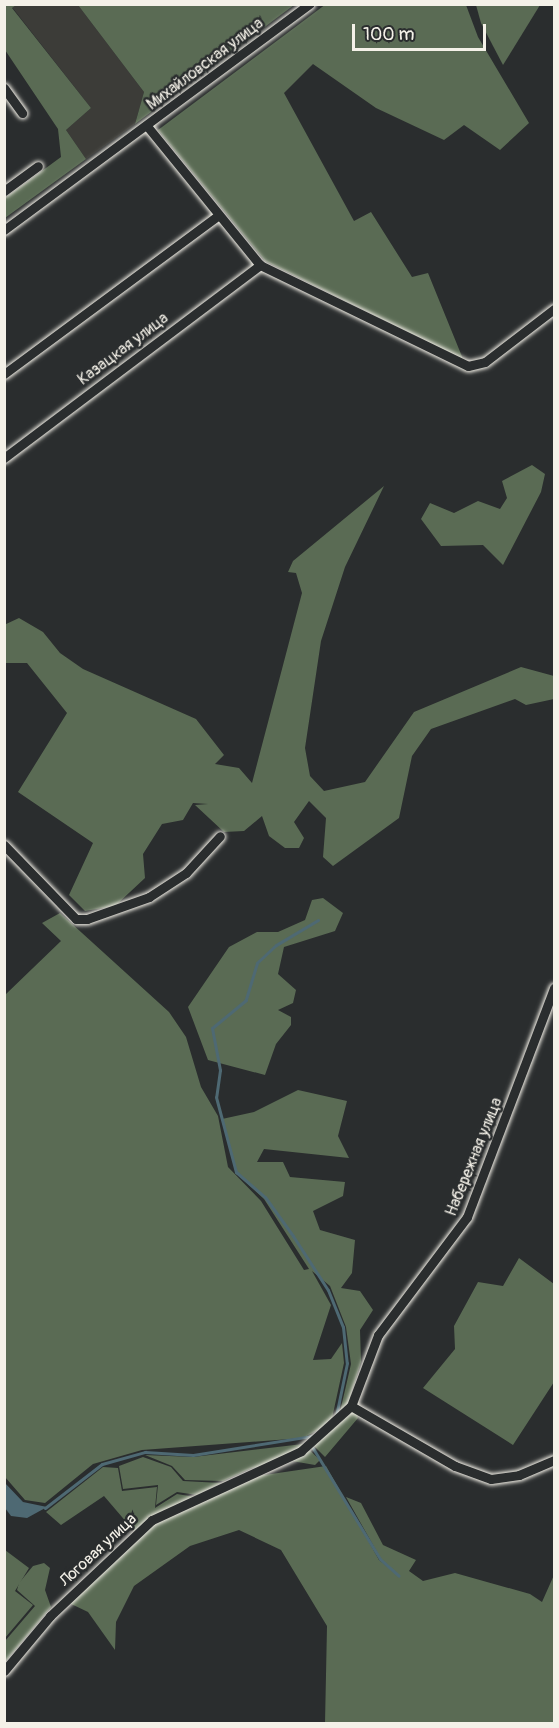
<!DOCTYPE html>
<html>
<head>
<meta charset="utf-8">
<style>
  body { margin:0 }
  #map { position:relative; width:559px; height:1728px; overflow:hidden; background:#2a2d2e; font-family:Pangolin,sans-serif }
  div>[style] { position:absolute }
  .built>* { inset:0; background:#3c3c38 }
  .green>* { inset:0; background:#5a6b54 }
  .water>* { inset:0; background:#4e6973 }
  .stream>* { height:3px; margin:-1.5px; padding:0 1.5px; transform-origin:1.5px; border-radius:1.5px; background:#4e6973 }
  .roads { filter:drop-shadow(0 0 2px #f4f1e8) drop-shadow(0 0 2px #f4f1e8) }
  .minor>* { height:9px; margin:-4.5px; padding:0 4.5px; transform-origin:4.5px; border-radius:4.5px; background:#2a2d2e }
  span { translate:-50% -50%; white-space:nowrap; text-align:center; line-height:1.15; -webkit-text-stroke:5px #2a2d2e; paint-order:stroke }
  .street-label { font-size:16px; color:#f4f1e8 }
  .frame { position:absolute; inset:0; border:6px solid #f4f1e8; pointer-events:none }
  .scale { position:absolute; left:352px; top:24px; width:134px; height:27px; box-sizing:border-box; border:3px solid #f4f1e8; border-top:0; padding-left:8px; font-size:18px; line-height:21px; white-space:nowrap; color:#f4f1e8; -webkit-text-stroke:4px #2a2d2e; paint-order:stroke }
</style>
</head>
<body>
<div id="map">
  <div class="built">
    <div style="clip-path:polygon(16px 4px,78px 5px,144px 92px,135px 124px,86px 159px,66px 130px,91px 108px,12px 7px)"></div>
  </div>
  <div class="green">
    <div style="clip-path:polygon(5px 4px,16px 5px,12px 8px,91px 108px,66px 130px,86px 159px,5px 218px,5px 198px,61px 157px,58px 129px,5px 50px)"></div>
    <div style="clip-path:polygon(326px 4px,466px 5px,478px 37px,529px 123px,500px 150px,464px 125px,444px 140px,376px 108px,313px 64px,284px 93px,354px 221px,371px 212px,412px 277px,428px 273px,463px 359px,265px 261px,158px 130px)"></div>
    <div style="clip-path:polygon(78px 5px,294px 5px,135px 124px,144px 92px)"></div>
    <div style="clip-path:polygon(476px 5px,540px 5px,503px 65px,481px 23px)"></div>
    <div style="clip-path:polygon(532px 465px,545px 474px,541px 492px,503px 565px,483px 545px,441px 546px,421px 519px,430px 503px,454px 513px,478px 501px,500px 509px,507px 498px,502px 481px)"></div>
    <div style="clip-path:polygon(384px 486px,345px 567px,321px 641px,305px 748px,310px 776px,324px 791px,365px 782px,414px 712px,521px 667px,554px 676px,554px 699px,526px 705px,515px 699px,431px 729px,412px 756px,399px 818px,333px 866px,323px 857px,326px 818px,309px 801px,294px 822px,304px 838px,299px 848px,285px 848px,269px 836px,262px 816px,244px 831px,224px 832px,195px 805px,208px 804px,193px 803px,183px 820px,162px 824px,143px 854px,145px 878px,115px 906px,85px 911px,69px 895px,93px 843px,18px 792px,67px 713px,27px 663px,5px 663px,4px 625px,19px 618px,43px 632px,60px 653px,83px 669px,196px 719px,224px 755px,215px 764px,239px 768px,252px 783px,302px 593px,296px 573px,288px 572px,293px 561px)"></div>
    <div style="clip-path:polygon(323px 898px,343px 913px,335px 931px,284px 947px,278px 974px,296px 990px,293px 1003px,278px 1010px,291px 1017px,291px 1025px,276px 1044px,265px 1075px,208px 1060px,188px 1007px,229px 947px,257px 932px,278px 932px,305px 920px,312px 900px)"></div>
    <div style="clip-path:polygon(60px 913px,169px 1012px,186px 1037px,201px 1087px,218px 1116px,228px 1167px,261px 1201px,304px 1270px,309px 1269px,264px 1199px,238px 1175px,222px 1119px,254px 1112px,298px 1090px,347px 1101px,338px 1136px,349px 1158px,264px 1149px,257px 1162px,283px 1162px,290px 1177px,345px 1182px,343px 1196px,313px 1211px,320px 1230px,355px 1240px,352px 1273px,341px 1288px,360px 1291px,373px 1310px,360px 1330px,361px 1362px,350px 1397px,358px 1418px,325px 1457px,308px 1440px,337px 1425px,351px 1364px,346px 1327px,330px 1286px,312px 1271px,331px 1305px,313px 1360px,331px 1359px,342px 1343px,344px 1363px,331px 1423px,303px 1438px,142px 1450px,93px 1464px,45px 1503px,25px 1500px,5px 1477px,5px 995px,61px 941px,42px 923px)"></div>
    <div style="clip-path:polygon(519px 1258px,554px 1284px,554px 1382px,513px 1445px,423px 1388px,455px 1349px,454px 1326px,478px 1282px,503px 1286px)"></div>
    <div style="clip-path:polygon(303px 1444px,320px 1460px,315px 1465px,292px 1461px,252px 1468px,223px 1481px,185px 1480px,172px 1466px,145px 1455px,193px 1457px)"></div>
    <div style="clip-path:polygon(143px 1457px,171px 1467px,183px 1481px,221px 1483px,197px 1495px,177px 1492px,156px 1505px,158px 1485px,123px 1489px,119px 1466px)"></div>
    <div style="clip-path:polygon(326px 1466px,379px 1560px,400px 1577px,381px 1559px,346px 1497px,361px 1503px,383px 1545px,416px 1560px,409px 1571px,423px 1581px,455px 1573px,530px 1594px,542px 1602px,554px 1575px,554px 1723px,325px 1723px,327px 1626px,281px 1550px,239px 1530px,190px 1546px,134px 1586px,116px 1622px,115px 1650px,88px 1612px,67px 1602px,154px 1522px,250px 1477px)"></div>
    <div style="clip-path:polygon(103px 1467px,118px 1468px,122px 1491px,157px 1487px,155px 1508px,177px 1494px,195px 1497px,134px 1531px,104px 1496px,61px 1525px,46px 1512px)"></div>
    <div style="clip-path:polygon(5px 1550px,29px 1568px,15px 1591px,33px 1605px,5px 1638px)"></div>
    <div style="clip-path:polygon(44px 1563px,50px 1568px,45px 1590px,51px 1607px,5px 1662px,5px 1641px,35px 1606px,17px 1590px,19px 1583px,33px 1566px)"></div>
  </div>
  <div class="water">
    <div style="clip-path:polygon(5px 1483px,23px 1502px,47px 1507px,27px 1518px,11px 1516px,5px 1508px)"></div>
  </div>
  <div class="stream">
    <div style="left:318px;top:920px;width:49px;rotate:149.2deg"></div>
    <div style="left:276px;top:945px;width:26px;rotate:137deg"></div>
    <div style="left:257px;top:963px;width:39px;rotate:107deg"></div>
    <div style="left:246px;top:1000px;width:44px;rotate:140.5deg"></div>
    <div style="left:212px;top:1028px;width:43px;rotate:79.2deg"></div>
    <div style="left:220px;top:1070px;width:27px;rotate:98deg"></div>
    <div style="left:216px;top:1097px;width:78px;rotate:75.1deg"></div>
    <div style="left:236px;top:1172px;width:38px;rotate:41deg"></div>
    <div style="left:265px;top:1197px;width:48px;rotate:54.3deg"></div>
    <div style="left:293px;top:1236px;width:64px;rotate:57.1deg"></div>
    <div style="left:328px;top:1290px;width:40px;rotate:68deg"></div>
    <div style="left:343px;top:1327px;width:36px;rotate:84deg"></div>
    <div style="left:347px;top:1363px;width:54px;rotate:101.7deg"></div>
    <div style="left:311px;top:1445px;width:133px;rotate:58.8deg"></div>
    <div style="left:380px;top:1559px;width:25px;rotate:42deg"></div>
    <div style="left:45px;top:1508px;width:72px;rotate:-37.7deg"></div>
    <div style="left:102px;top:1464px;width:45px;rotate:-15.6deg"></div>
    <div style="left:145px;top:1452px;width:48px;rotate:3.6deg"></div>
    <div style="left:193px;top:1455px;width:121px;rotate:-9.1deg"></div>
  </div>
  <div class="roads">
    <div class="minor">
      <div style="left:4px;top:88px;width:31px;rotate:54deg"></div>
      <div style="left:147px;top:126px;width:179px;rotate:50.9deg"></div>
      <div style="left:260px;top:265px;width:231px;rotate:25.9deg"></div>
      <div style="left:468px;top:366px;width:17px;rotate:-13deg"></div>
      <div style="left:485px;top:362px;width:87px;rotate:-37.5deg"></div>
      <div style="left:4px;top:191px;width:42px;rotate:-36.3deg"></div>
      <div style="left:4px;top:230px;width:380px;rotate:-36.5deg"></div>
      <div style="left:4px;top:374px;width:267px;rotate:-36.5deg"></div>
      <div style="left:4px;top:458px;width:321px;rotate:-37deg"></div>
      <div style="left:4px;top:845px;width:103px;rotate:45.8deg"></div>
      <div style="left:76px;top:919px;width:11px"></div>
      <div style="left:87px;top:919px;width:66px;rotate:-19.5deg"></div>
      <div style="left:149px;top:897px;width:44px;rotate:-33deg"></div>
      <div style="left:186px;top:873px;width:50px;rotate:-47.4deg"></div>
      <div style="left:554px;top:988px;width:245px;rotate:110.8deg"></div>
      <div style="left:467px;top:1217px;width:148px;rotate:127deg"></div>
      <div style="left:378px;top:1335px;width:76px;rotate:110.8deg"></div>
      <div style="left:351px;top:1406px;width:120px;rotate:30deg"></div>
      <div style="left:455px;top:1466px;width:38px;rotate:20deg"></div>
      <div style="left:491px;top:1479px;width:28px;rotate:-8deg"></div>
      <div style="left:519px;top:1475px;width:38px;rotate:-23deg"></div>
      <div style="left:4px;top:1671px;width:72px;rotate:-50.1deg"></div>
      <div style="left:50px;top:1616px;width:140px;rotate:-43.3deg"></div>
      <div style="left:152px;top:1520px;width:164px;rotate:-24.8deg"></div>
      <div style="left:301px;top:1451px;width:67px;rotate:-42deg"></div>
    </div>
  </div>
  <div class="street-label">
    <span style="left:205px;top:64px;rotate:-37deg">Михайловская улица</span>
    <span style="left:123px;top:349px;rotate:-37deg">Казацкая улица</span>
    <span style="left:474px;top:1157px;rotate:-68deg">Набережная улица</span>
    <span style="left:98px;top:1550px;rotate:-43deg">Логовая улица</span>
  </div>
  <div class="frame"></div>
  <div class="scale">100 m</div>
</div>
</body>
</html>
